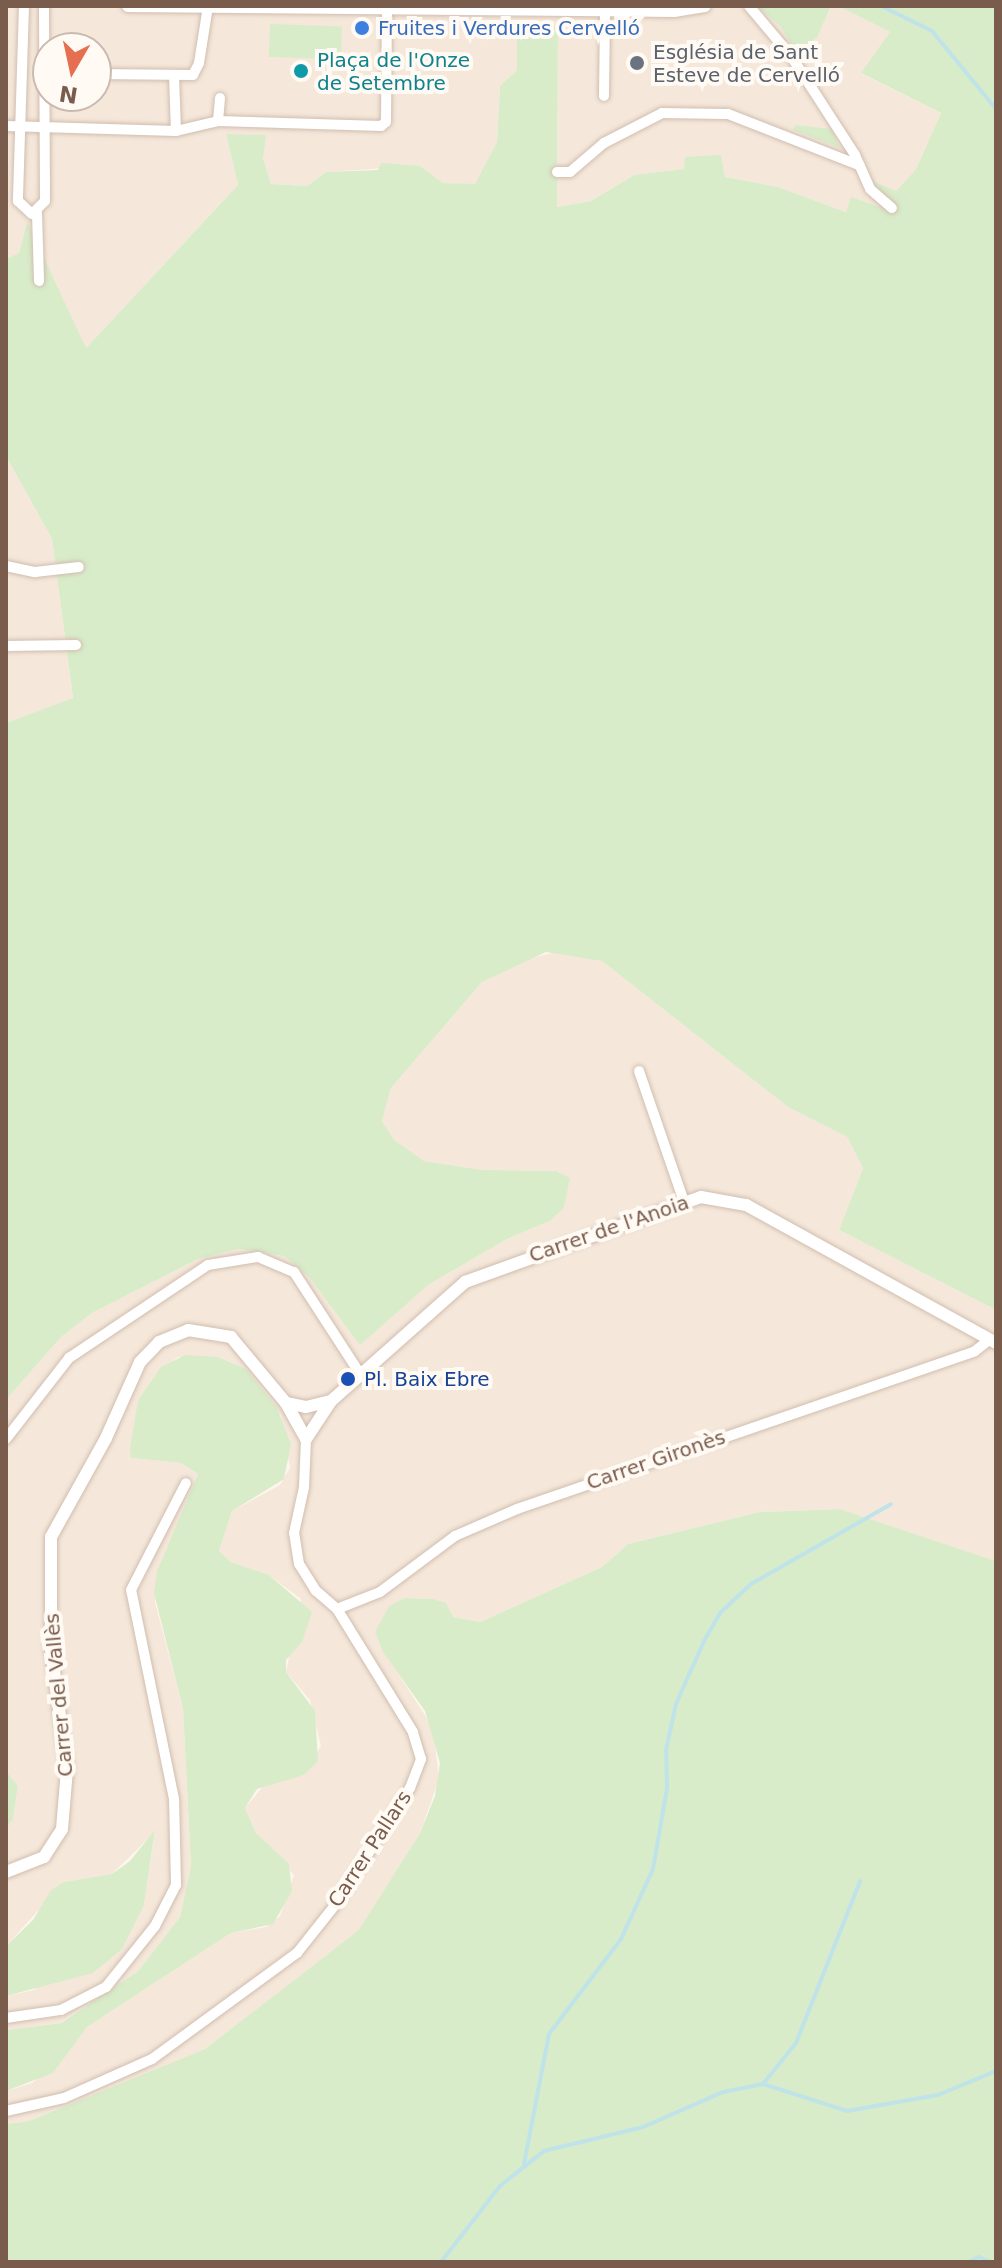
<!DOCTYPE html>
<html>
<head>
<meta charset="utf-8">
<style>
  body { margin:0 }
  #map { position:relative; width:1002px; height:2268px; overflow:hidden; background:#fdf6ec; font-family:"DejaVu Sans",sans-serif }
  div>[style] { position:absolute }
  .residential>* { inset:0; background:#f5e8da }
  .green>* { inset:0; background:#d8ecc9; transform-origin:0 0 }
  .stream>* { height:4px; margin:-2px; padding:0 2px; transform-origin:2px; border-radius:2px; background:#bfe3e8 }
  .roads { filter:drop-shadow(0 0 2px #d1beb0) drop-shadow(0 0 2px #d1beb0) }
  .minor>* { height:10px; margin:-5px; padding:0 5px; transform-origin:5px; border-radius:5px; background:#fff }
  .tertiary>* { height:12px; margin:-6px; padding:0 6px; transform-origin:6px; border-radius:6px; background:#fff }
  .dots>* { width:22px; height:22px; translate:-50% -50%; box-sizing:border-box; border:4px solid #fffaf3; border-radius:50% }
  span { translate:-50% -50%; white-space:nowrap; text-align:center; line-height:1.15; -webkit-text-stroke:8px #fffaf3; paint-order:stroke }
  .shop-label { font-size:20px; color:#366cbe }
  .left { translate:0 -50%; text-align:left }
  .worship-label { font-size:20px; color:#5b616d }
  .culture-label { font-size:20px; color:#0d838f }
  .street-label { font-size:20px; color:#7a5c4d }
  .transit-label { font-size:20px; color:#164399 }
  .frame { position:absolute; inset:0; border:8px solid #7a5c4d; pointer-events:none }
  .north { position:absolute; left:32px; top:32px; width:80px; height:80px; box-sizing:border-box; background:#fffaf3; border:2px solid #cabbb1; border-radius:50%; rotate:189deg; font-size:22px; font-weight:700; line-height:32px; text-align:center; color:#7a5c4d }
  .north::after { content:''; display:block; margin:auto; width:28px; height:36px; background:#e76f51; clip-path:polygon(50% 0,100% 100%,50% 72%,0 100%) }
</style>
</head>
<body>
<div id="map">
  <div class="residential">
    <div style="clip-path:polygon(evenodd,6px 6px,757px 6px,781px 27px,817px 38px,831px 6px,838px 6px,890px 32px,862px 74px,941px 113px,916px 169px,895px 192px,873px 182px,881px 207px,846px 212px,778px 187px,725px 177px,721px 156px,685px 169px,634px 175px,591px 201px,557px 207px,558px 26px,517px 26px,517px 70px,500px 86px,497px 142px,475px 185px,443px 183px,420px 166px,326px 172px,307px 186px,271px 184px,263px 158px,226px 134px,238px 185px,85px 349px,27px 223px,19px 253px,6px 259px,6px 6px,48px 48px,96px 48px,96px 96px,48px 96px,48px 48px)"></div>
    <div style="clip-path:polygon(6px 456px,52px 539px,73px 699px,6px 723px)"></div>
    <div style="clip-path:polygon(561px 951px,602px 961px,788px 1107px,847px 1137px,863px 1168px,839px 1230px,996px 1310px,996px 1561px,840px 1509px,760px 1512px,628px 1544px,602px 1567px,480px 1622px,453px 1617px,433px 1599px,405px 1598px,394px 1667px,433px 1728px,439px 1779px,420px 1833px,360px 1930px,205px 2049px,29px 2121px,6px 2124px,6px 2091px,32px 2083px,59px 2063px,87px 2027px,231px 1933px,266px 1927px,280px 1916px,294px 1875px,256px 1833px,245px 1808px,266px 1783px,304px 1775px,321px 1746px,310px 1700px,286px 1672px,301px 1599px,269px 1575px,231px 1562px,219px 1551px,232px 1511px,280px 1485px,290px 1468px,281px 1416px,246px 1369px,218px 1357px,178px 1357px,156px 1374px,138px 1400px,132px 1458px,181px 1463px,198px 1474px,160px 1564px,155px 1602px,183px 1709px,191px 1866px,180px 1917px,138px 1971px,60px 2023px,6px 2030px,6px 1996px,34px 1990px,144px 1905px,155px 1832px,112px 1874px,64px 1882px,6px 1946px,6px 1829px,13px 1819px,18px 1786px,6px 1771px,6px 1400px,61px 1337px,92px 1313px,198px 1259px,238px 1249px,284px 1256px,309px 1277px,360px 1344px,428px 1285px,507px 1239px,550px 1221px,564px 1208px,569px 1178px,556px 1171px,483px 1170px,424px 1161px,393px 1140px,382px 1121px,391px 1088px,482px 982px,519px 961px)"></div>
  </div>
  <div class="green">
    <div style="clip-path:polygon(757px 6px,831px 6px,817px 38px,794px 50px,781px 27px)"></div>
    <div style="clip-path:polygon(838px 6px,996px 6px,996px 1310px,839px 1230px,863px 1168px,847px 1137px,788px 1107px,602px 961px,546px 952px,482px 982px,391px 1088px,382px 1121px,394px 1140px,424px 1161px,483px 1170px,556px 1171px,570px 1178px,564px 1208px,550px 1221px,507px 1239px,428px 1285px,360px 1345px,309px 1277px,284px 1256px,238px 1249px,198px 1259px,92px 1313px,61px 1337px,6px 1400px,6px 723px,73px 698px,52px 539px,6px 456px,6px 259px,19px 253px,27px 222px,86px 348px,238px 185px,226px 134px,266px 135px,263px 158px,271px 184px,307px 186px,326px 172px,378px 170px,381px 163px,420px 166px,443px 183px,475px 184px,497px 142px,500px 86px,517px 70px,517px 26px,558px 25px,557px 207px,591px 201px,634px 175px,684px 169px,685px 157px,721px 155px,725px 177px,778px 187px,846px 212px,851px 197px,880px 207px,872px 181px,896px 191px,916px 169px,941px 113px,861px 73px,890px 32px)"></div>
    <div style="left:270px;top:24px;width:72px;height:33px;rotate:2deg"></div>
    <div style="clip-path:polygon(795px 125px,831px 129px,840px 148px,793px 130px)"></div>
    <div style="clip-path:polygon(185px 1355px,218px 1357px,246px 1369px,277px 1408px,291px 1444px,284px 1479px,232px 1511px,219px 1551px,231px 1562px,269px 1575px,312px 1612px,302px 1642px,286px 1660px,286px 1672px,315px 1711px,318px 1761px,304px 1775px,257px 1789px,245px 1808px,256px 1833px,289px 1864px,292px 1891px,273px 1924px,231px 1933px,87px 2027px,53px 2073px,6px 2091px,6px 2030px,61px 2023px,138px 1971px,180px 1917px,191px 1866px,183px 1709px,154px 1593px,157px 1571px,198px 1474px,181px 1463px,131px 1458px,130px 1449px,138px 1400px,161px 1367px)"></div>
    <div style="clip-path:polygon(840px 1509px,996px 1561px,996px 2262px,6px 2262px,6px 2124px,29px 2121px,205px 2049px,359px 1930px,420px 1833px,435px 1796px,440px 1763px,425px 1711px,383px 1652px,375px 1632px,389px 1606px,405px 1598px,433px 1599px,446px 1603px,453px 1617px,480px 1622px,602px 1567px,628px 1544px,760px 1512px)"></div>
    <div style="clip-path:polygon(6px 1771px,18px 1786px,13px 1819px,6px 1829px)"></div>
    <div style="clip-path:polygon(155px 1830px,144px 1905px,122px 1949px,93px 1973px,6px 1996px,6px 1946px,33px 1920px,51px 1890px,64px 1882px,112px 1874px,130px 1861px)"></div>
  </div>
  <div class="stream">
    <div style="left:881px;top:6px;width:57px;rotate:26.1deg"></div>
    <div style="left:932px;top:31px;width:101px;rotate:50.6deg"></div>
    <div style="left:763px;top:2084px;width:88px;rotate:17.8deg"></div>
    <div style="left:847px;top:2111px;width:92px;rotate:-10deg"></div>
    <div style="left:938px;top:2095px;width:63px;rotate:-22.5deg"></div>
    <div style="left:524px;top:2164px;width:132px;rotate:-79.1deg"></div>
    <div style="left:549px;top:2034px;width:119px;rotate:-52.8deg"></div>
    <div style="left:621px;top:1939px;width:77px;rotate:-65.4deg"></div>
    <div style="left:653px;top:1869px;width:81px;rotate:-80.1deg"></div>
    <div style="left:667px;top:1789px;width:39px;rotate:-91deg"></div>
    <div style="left:666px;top:1750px;width:47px;rotate:-77.7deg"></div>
    <div style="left:676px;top:1704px;width:69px;rotate:-66deg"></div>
    <div style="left:704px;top:1641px;width:32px;rotate:-60deg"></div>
    <div style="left:720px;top:1613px;width:42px;rotate:-43.1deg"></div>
    <div style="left:751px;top:1584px;width:161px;rotate:-29.7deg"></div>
    <div style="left:441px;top:2262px;width:96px;rotate:-52.2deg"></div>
    <div style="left:500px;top:2186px;width:56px;rotate:-38.5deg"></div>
    <div style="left:544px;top:2151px;width:102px;rotate:-13.6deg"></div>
    <div style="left:643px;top:2127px;width:87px;rotate:-23.6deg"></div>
    <div style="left:723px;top:2092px;width:41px;rotate:-11.3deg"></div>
    <div style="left:763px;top:2084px;width:53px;rotate:-51.2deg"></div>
    <div style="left:796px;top:2043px;width:174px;rotate:-68.4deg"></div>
    <div style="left:969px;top:2262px;width:11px;rotate:-27deg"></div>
    <div style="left:979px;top:2257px;width:12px;rotate:24deg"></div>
  </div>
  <div class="roads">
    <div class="minor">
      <div style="left:24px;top:6px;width:195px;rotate:91.8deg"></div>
      <div style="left:18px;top:201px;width:19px;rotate:43deg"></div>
      <div style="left:32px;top:214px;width:18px;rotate:-45deg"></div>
      <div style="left:45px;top:201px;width:195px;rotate:-90.3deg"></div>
      <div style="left:749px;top:6px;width:65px;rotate:50deg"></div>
      <div style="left:791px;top:56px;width:118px;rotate:57.1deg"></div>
      <div style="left:855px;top:155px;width:37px;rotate:66deg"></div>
      <div style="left:870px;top:189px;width:29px;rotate:41deg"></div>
      <div style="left:96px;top:74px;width:97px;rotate:0.6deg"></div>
      <div style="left:193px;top:75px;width:13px;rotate:-63deg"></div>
      <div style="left:199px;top:63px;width:58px;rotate:-81deg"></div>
      <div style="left:174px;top:75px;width:56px;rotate:88deg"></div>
      <div style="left:604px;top:96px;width:86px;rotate:-89.3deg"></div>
      <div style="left:218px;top:121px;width:23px;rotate:-85deg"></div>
      <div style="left:6px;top:126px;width:170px;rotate:1.7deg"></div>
      <div style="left:176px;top:131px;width:43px;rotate:-13.4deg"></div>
      <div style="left:218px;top:121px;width:163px;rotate:1.8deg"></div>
      <div style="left:381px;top:126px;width:6px;rotate:-39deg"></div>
      <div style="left:386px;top:122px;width:112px;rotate:-89.5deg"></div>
      <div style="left:557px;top:172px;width:13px"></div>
      <div style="left:570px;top:172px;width:45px;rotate:-40.5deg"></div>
      <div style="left:604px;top:143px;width:65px;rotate:-27.3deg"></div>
      <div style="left:662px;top:113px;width:66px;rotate:0.9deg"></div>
      <div style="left:728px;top:114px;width:141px;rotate:21.3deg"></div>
      <div style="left:37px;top:213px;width:68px;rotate:88.3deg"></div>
      <div style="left:6px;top:566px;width:30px;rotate:12deg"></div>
      <div style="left:35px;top:572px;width:44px;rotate:-6.5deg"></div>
      <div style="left:6px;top:646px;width:70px;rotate:-0.8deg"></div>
      <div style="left:639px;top:1071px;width:139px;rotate:71deg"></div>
      <div style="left:6px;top:1439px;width:103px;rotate:-52.1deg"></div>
      <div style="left:69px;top:1358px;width:167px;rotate:-33.8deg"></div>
      <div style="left:208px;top:1265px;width:51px;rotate:-9.1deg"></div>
      <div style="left:258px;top:1257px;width:39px;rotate:23deg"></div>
      <div style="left:294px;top:1272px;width:123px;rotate:57deg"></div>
      <div style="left:337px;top:1609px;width:46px;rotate:-21.6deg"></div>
      <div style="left:380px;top:1592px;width:94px;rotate:-36.7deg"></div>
      <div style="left:455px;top:1536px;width:68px;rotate:-23.5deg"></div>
      <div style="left:517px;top:1509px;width:484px;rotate:-19deg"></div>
      <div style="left:975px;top:1351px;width:18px;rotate:-38deg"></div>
      <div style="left:6px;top:2018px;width:56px;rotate:-8.3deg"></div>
      <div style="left:61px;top:2010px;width:51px;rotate:-27.1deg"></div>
      <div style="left:106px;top:1987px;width:78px;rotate:-51.2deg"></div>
      <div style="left:155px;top:1926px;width:46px;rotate:-62.9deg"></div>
      <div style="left:176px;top:1885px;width:86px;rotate:-91.3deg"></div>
      <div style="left:174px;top:1799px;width:213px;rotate:-101.6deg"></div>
      <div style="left:131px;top:1590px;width:120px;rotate:-62.8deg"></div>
      <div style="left:6px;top:2111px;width:59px;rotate:-12.6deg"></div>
      <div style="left:64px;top:2098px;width:96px;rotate:-23.9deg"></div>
      <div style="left:152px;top:2059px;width:180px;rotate:-36.2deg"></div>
      <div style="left:297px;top:1953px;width:63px;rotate:-51.5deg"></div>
      <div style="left:336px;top:1904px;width:138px;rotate:-57.5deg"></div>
      <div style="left:410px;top:1788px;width:31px;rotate:-69deg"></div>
      <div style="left:421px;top:1759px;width:28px;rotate:-107deg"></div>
      <div style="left:413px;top:1732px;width:145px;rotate:-121.7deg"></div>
      <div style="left:337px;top:1609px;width:28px;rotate:-139deg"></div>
      <div style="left:316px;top:1591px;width:32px;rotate:-122deg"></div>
      <div style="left:299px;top:1564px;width:31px;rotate:-99deg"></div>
      <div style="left:294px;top:1533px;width:47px;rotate:-77.7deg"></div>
      <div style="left:304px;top:1487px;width:48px;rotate:-87.6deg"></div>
    </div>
    <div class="tertiary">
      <div style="left:128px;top:6px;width:546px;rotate:0.52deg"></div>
      <div style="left:674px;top:11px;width:31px;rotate:-9deg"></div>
      <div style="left:286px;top:1403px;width:20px;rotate:11deg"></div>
      <div style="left:306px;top:1407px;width:25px;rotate:-14deg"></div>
      <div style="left:306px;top:1439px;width:45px;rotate:-56.7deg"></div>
      <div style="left:331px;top:1401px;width:179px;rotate:-41.6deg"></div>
      <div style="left:465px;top:1282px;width:251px;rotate:-19.8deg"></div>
      <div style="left:701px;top:1197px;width:46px;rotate:10.1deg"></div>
      <div style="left:746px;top:1205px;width:286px;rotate:28.9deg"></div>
      <div style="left:6px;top:1872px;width:41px;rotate:-21.5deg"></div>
      <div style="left:44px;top:1857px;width:33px;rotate:-57deg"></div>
      <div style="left:62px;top:1829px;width:60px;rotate:-85.2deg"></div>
      <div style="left:67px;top:1769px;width:121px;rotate:-97.6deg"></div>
      <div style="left:51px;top:1649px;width:112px;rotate:-90deg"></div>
      <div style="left:51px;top:1537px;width:113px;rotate:-60.9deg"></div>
      <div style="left:106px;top:1438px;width:83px;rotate:-65.9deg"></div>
      <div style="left:140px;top:1362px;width:28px;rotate:-46deg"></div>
      <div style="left:159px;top:1342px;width:31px;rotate:-22deg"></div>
      <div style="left:188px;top:1330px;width:44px;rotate:9.2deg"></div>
      <div style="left:231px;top:1337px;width:86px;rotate:50.2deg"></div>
      <div style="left:286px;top:1403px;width:41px;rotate:60.9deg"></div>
    </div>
  </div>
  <div class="dots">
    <div style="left:362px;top:28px;background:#3f7fe0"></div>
    <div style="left:637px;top:63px;background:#6b7280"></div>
    <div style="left:301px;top:71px;background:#0f9aa8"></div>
    <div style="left:348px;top:1379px;background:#1a4fb4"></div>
  </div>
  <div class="shop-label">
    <span class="left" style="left:378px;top:28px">Fruites i Verdures Cervelló</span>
  </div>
  <div class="worship-label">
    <span class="left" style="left:653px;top:64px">Església de Sant<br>Esteve de Cervelló</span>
  </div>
  <div class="culture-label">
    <span class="left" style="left:317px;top:72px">Plaça de l'Onze<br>de Setembre</span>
  </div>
  <div class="street-label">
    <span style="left:609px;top:1229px;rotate:-19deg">Carrer de l'Anoia</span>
    <span style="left:656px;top:1460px;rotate:-19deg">Carrer Gironès</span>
    <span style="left:59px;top:1695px;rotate:-95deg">Carrer del Vallès</span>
    <span style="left:370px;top:1849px;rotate:-57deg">Carrer Pallars</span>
  </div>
  <div class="transit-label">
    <span class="left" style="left:364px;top:1379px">Pl. Baix Ebre</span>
  </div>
  <div class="frame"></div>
  <div class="north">N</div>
</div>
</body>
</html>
